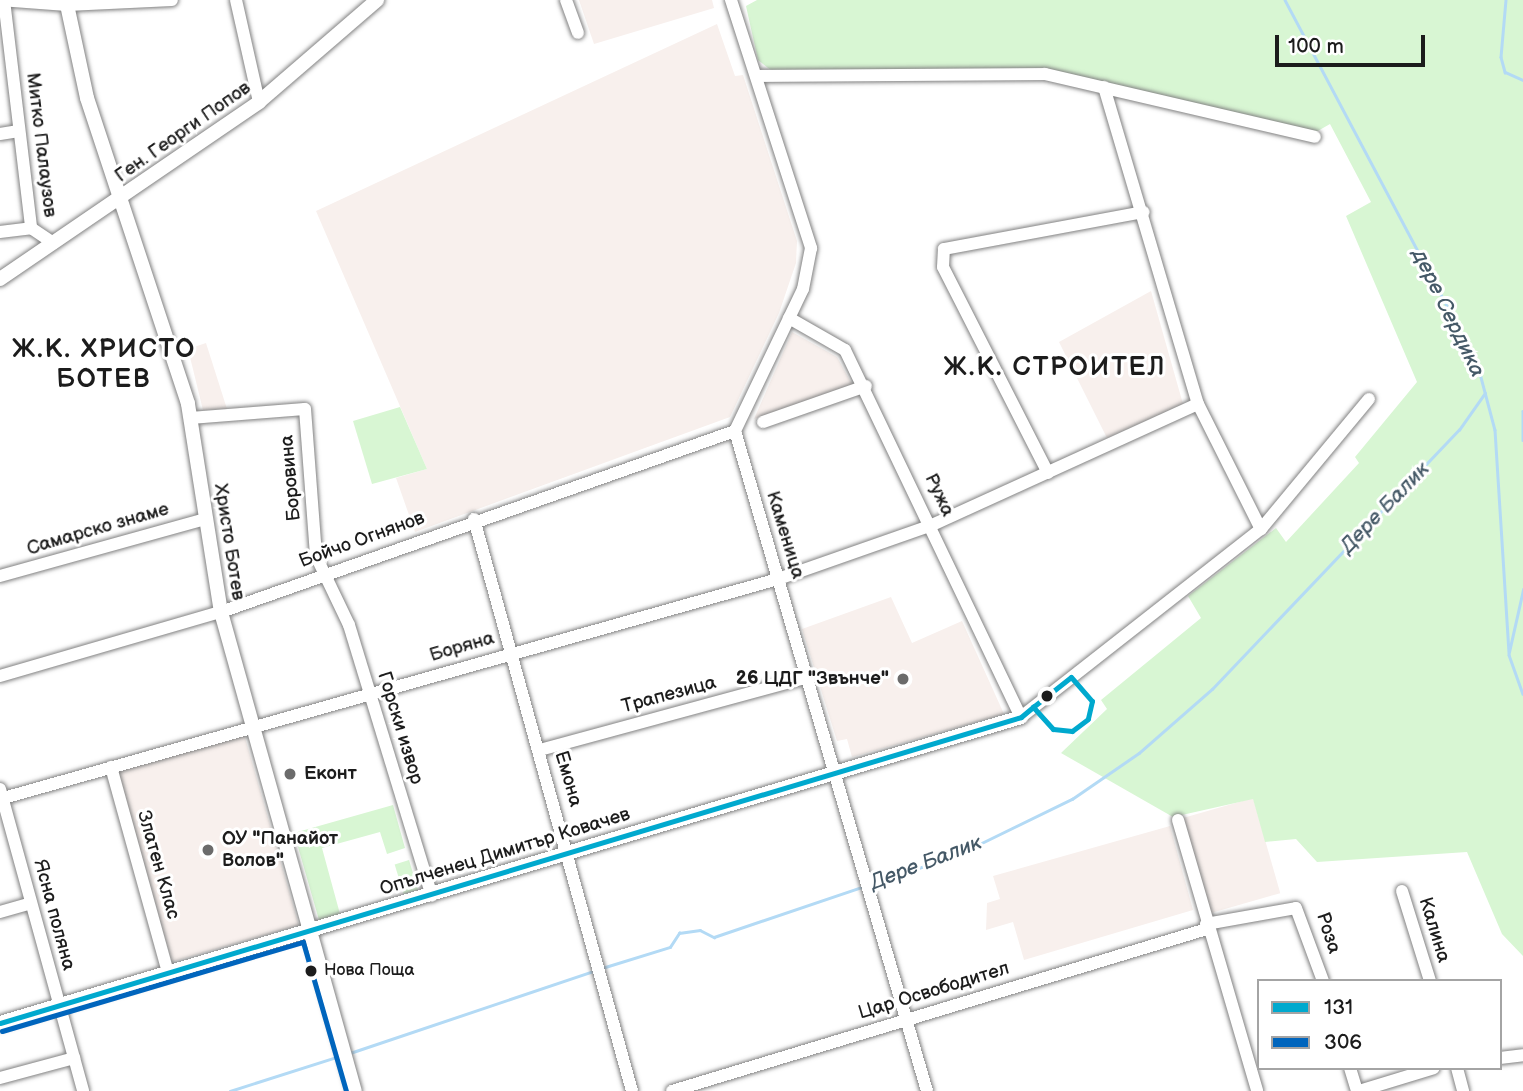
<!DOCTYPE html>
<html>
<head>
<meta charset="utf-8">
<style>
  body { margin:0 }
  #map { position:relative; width:1523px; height:1091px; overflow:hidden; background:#fff; font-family:"Balsamiq Sans",sans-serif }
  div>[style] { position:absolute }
  .built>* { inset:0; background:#f8f0ed; transform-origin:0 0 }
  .green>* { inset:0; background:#d8f6d3; transform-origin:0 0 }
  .stream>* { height:2.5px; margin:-1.25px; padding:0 1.25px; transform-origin:1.25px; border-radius:1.25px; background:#b3daf5 }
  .roads { filter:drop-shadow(0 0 2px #828282) drop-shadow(0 0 2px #828282) }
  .minor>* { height:12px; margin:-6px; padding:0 6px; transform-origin:6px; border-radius:6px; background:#fff }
  .tertiary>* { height:14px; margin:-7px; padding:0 7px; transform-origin:7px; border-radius:7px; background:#fff }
  .bus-1>* { height:5px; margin:-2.5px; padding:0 2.5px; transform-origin:2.5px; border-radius:2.5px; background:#00a9ce }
  .bus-2>* { height:5px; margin:-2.5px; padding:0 2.5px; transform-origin:2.5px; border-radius:2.5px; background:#0065bd }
  .dots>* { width:19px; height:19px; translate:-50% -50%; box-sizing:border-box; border:4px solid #fff; border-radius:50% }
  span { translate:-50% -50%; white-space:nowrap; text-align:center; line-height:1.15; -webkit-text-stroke:6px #fff; paint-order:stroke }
  .bus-label { font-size:17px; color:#1c1c1c }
  .left { translate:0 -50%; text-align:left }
  .street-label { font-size:19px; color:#1c1c1c }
  .poi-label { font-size:19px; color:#1c1c1c; font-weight:700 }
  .right { translate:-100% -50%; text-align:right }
  .water-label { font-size:21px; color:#455967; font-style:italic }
  .district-label { font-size:26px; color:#1c1c1c; font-weight:700; letter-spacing:2px }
  .legend { position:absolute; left:1257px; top:979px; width:245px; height:91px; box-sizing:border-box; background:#fff; border:2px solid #a4a4a4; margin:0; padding:9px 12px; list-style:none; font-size:21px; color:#1c1c1c }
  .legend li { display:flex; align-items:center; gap:14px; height:35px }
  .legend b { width:35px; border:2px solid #a4a4a4 }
  .scale { position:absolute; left:1275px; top:35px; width:150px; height:32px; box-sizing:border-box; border:4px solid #1c1c1c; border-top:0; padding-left:9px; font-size:21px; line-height:24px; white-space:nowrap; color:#1c1c1c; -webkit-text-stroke:5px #fff; paint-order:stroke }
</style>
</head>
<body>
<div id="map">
  <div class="built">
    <div style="clip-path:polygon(579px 0,712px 0,714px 8px,594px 44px)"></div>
    <div style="clip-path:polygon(717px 24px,735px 76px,743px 75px,797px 241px,796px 263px,779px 313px,730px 417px,415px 532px,396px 478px,427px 469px,316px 211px)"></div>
    <div style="clip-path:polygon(1151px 291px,1183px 404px,1107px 438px,1059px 342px)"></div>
    <div style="clip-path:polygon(792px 332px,837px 357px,853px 386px,754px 419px)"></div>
    <div style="clip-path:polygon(206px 343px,227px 409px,203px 410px,188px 349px)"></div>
    <div style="clip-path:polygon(891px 597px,912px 643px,962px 621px,1004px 714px,852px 757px,847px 739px,837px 741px,802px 629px)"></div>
    <div style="left:244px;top:734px;width:199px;height:132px;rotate:74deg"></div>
    <div style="left:1253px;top:798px;width:99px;height:72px;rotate:74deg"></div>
    <div style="clip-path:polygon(1170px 826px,1193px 910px,1024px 960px,1013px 922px,986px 930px,987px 903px,1000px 899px,993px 876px)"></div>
  </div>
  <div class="green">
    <div style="clip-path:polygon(757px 0,1523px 0,1523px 956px,1502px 934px,1467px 852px,1317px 862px,1296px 839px,1265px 842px,1253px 799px,1173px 817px,1061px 753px,1107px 709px,1101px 700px,1201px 618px,1188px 596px,1276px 528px,1286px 542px,1359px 463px,1355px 457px,1417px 382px,1346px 216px,1371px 202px,1330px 124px,1316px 132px,1045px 69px,772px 71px,758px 60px,746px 6px)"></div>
    <div style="clip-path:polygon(400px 407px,427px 469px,372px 484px,353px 421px)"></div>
    <div style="clip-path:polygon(393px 805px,405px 848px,387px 854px,380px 832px,322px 848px,340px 914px,319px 920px,294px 833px)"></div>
    <div style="left:409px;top:860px;width:31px;height:15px;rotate:73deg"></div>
  </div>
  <div class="stream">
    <div style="left:1285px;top:0;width:410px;rotate:62.1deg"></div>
    <div style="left:1477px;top:362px;width:70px;rotate:75.2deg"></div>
    <div style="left:1495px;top:430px;width:225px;rotate:86.4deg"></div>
    <div style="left:1509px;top:655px;width:41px;rotate:70.3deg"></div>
    <div style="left:1506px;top:0;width:57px;rotate:95deg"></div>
    <div style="left:1501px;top:57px;width:16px;rotate:75deg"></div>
    <div style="left:1505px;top:72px;width:20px;rotate:24deg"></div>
    <div style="left:1523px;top:411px;width:29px;rotate:90deg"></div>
    <div style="left:1509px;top:652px;width:64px;rotate:-77.3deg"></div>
    <div style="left:871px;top:884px;width:91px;rotate:-18.6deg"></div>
    <div style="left:957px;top:855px;width:128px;rotate:-26deg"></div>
    <div style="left:1072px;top:799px;width:81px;rotate:-34.5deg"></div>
    <div style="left:1139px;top:753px;width:97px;rotate:-41.2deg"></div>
    <div style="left:1212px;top:689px;width:358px;rotate:-46.4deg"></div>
    <div style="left:1459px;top:430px;width:45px;rotate:-54.9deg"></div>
    <div style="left:602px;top:968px;width:71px;rotate:-17.2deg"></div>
    <div style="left:670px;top:947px;width:17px;rotate:-57deg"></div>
    <div style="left:679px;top:933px;width:21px;rotate:-8deg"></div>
    <div style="left:700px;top:930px;width:16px;rotate:27deg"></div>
    <div style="left:714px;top:937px;width:159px;rotate:-18.7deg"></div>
    <div style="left:350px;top:1053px;width:260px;rotate:-18.6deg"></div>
    <div style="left:230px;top:1091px;width:115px;rotate:-17.7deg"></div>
  </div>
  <div class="roads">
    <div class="minor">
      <div style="left:0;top:0;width:67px;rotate:4.3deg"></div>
      <div style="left:67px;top:5px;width:105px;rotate:-2.7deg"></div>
      <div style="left:4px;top:0;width:230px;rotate:83.2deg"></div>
      <div style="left:31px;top:228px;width:27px;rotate:34deg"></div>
      <div style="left:236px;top:0;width:105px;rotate:77.3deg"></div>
      <div style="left:566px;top:0;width:35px;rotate:70deg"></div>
      <div style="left:731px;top:0;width:261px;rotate:72.1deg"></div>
      <div style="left:811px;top:248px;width:42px;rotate:101deg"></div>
      <div style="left:803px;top:289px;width:157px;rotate:115.6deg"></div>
      <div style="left:735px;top:431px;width:687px;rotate:73.78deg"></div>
      <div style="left:756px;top:76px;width:289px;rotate:-0.4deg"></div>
      <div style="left:1045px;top:74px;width:277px;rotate:13.1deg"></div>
      <div style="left:1104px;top:87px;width:331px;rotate:73.5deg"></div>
      <div style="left:1198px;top:404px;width:140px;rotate:63.3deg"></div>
      <div style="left:0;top:134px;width:19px;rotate:-9deg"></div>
      <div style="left:0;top:232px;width:31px;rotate:-7deg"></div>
      <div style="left:789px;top:318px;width:64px;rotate:29.7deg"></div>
      <div style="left:845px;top:350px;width:407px;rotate:64.4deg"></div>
      <div style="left:1021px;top:717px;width:305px;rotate:-38.1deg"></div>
      <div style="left:1261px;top:529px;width:169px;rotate:-50.3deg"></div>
      <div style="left:190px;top:418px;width:115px;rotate:-4.5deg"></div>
      <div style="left:305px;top:409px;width:147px;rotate:85.7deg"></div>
      <div style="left:316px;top:556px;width:76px;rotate:64.4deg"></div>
      <div style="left:349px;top:625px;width:283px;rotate:73deg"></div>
      <div style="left:763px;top:422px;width:109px;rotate:-19.3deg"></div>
      <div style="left:1048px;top:473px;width:231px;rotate:-117deg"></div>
      <div style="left:943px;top:267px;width:18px;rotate:-87deg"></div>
      <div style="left:944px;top:249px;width:203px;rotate:-10.5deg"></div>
      <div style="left:474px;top:519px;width:593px;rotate:74.56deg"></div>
      <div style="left:0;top:576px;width:213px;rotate:-15.5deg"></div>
      <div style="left:0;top:676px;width:230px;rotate:-16.2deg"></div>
      <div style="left:221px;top:612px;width:545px;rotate:-19.4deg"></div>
      <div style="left:540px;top:750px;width:278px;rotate:-15.2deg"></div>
      <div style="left:111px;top:767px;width:214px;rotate:74.5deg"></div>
      <div style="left:0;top:789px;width:313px;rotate:74.6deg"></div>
      <div style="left:0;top:799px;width:809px;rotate:-15.79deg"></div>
      <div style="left:778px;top:579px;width:163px;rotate:-19.3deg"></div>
      <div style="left:932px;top:525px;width:292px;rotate:-24.5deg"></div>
      <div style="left:1178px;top:820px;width:282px;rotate:73.7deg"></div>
      <div style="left:1402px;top:891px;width:94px;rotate:72.7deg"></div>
      <div style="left:0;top:912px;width:32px;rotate:-16deg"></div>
      <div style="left:1206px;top:924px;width:91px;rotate:-10.1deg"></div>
      <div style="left:1296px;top:908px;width:78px;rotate:69.7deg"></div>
      <div style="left:1500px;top:1058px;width:23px;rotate:-7deg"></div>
      <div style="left:1350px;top:1068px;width:24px;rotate:73deg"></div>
      <div style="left:1457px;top:1068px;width:24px;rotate:75deg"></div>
      <div style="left:0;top:1078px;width:77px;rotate:-15.1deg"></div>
      <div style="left:672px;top:1091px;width:559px;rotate:-16.85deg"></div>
      <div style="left:1359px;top:1091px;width:78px;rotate:-17deg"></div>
    </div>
    <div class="tertiary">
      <div style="left:66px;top:0;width:100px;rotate:77.9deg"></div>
      <div style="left:87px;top:98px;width:322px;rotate:71.7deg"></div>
      <div style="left:188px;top:404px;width:211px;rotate:81deg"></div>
      <div style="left:221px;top:612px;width:497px;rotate:74.4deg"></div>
      <div style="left:0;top:279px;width:314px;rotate:-34.3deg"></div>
      <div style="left:259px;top:102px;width:156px;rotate:-40.8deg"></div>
      <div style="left:0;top:1023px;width:1066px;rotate:-16.68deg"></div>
    </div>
  </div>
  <div class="bus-1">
    <div style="left:1071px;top:677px;width:32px;rotate:49deg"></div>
    <div style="left:1092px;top:701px;width:18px;rotate:103deg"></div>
    <div style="left:1088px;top:719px;width:20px;rotate:143deg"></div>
    <div style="left:1072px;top:731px;width:19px;rotate:-174deg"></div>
    <div style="left:1053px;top:729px;width:30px;rotate:-132deg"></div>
    <div style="left:1033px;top:707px;width:48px;rotate:-38.3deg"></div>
    <div style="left:0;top:1023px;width:1066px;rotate:-16.68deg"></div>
    <div style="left:1021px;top:717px;width:16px;rotate:-40deg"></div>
  </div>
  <div class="bus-2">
    <div style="left:2px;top:1031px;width:314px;rotate:-16.5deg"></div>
    <div style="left:303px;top:942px;width:155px;rotate:73.9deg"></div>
  </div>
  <div class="dots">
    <div style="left:903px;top:679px;background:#6b6b6b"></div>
    <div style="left:1047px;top:696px;background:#1c1c1c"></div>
    <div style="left:290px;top:774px;background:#6b6b6b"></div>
    <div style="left:208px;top:850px;background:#6b6b6b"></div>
    <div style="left:311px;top:971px;background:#1c1c1c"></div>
  </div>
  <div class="bus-label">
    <span class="left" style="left:324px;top:971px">Нова Поща</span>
  </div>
  <div class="street-label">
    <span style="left:183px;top:132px;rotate:-35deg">Ген. Георги Попов</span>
    <span style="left:41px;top:145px;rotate:83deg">Митко Палаузов</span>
    <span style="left:291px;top:478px;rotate:-95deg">Боровина</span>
    <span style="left:939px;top:495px;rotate:65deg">Ружа</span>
    <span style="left:98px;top:529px;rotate:-16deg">Самарско знаме</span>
    <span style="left:785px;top:535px;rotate:73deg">Каменица</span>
    <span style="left:362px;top:540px;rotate:-20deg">Бойчо Огнянов</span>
    <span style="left:229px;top:542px;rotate:81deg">Христо Ботев</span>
    <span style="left:462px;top:647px;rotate:-16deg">Боряна</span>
    <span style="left:669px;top:695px;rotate:-15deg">Трапезица</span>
    <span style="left:400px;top:728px;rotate:73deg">Горски извор</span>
    <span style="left:568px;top:779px;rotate:74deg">Емона</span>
    <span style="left:505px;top:852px;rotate:-17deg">Опълченец Димитър Ковачев</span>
    <span style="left:158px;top:865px;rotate:74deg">Златен Клас</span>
    <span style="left:54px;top:915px;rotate:75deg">Ясна поляна</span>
    <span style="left:1434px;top:930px;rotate:73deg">Калина</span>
    <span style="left:1328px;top:933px;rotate:72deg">Роза</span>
    <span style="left:934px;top:991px;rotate:-17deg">Цар Освободител</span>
  </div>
  <div class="poi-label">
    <span class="right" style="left:889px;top:679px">26 ЦДГ "Звънче"</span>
    <span class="left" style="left:304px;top:774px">Еконт</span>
    <span class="left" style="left:222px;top:850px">ОУ "Панайот<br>Волов"</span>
  </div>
  <div class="water-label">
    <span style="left:1448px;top:313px;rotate:64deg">дере Сердика</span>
    <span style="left:1385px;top:508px;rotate:-46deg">Дере Балик</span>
    <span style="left:926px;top:863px;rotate:-21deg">Дере Балик</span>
  </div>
  <div class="district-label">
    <span style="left:104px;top:365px">Ж.К. ХРИСТО<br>БОТЕВ</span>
    <span style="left:1055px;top:368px">Ж.К. СТРОИТЕЛ</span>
  </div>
  <ul class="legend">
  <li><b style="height:9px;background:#00a9ce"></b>131</li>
  <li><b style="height:9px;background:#0065bd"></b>306</li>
  </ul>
  <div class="scale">100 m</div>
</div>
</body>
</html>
